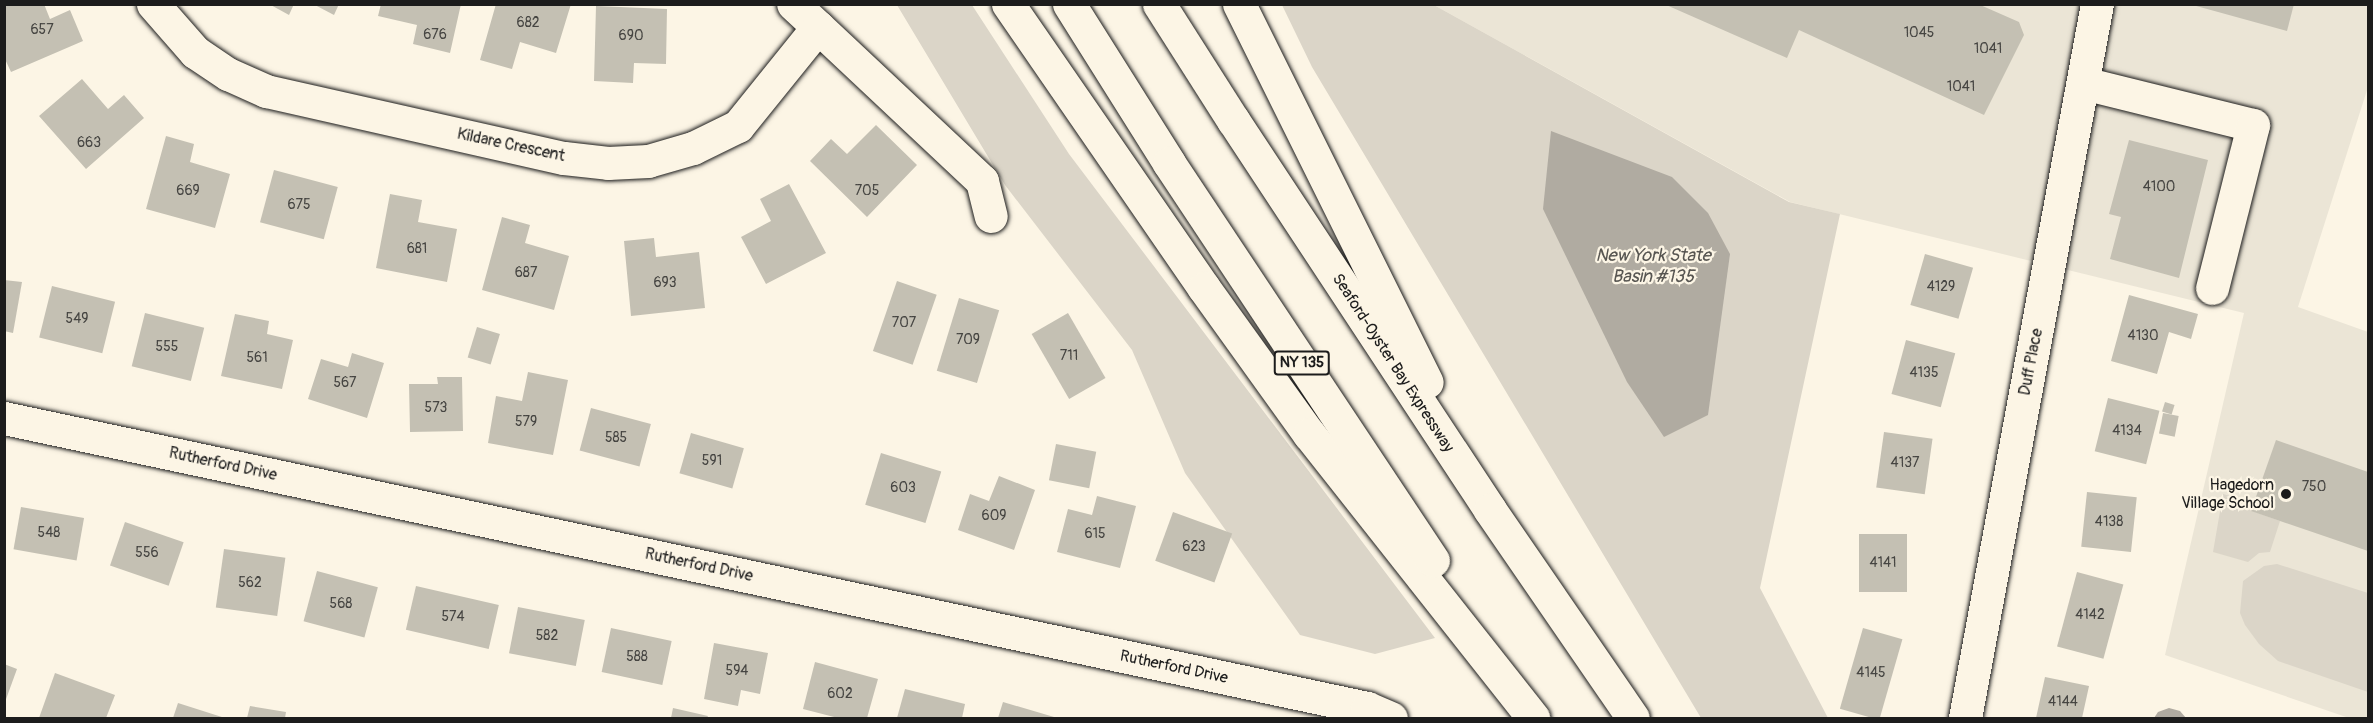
<!DOCTYPE html>
<html>
<head>
<meta charset="utf-8">
<style>
  body { margin:0 }
  #map { position:relative; width:2373px; height:723px; overflow:hidden; background:#fcf5e5; font-family:Pangolin,sans-serif }
  div>[style] { position:absolute }
  .built>* { inset:0; background:#ebe5d6 }
  .green>* { inset:0; background:#dbd5c8 }
  .water>* { inset:0; background:#b0aba1 }
  .building>* { inset:0; background:#c4c0b3; transform-origin:0 0 }
  .roads { filter:drop-shadow(0 0 2px #1c1c1c) drop-shadow(0 0 2px #1c1c1c) }
  .minor>* { height:33px; margin:-16.5px; padding:0 16.5px; transform-origin:16.5px; border-radius:16.5px; background:#fcf5e5 }
  .highway>* { height:33px; margin:-16.5px; padding:0 16.5px; transform-origin:16.5px; border-radius:16.5px; background:#fcf5e5 }
  .dots>* { width:16px; height:16px; translate:-50% -50%; box-sizing:border-box; border:3px solid #fcf5e5; border-radius:50% }
  span { translate:-50% -50%; white-space:nowrap; text-align:center; line-height:1.15; -webkit-text-stroke:4.5px #fcf5e5; paint-order:stroke }
  .number-label { font-size:14px; color:#464542 }
  .number-label span { -webkit-text-stroke-width:0 }
  .shield-label span { padding:2px 4px; background:#fcf5e5; border:2px solid; border-radius:4px; -webkit-text-stroke-width:0 }
  .shield-label { font-size:15px; color:#1c1c1c; font-weight:700 }
  .street-label { font-size:16px; color:#1c1c1c }
  .poi-label { font-size:16px; color:#1c1c1c }
  .right { translate:-100% -50%; text-align:right }
  .water-label { font-size:18px; color:#575551; font-style:italic }
  .frame { position:absolute; inset:0; border:6px solid #1c1c1c; pointer-events:none }
</style>
</head>
<body>
<div id="map">
  <div class="built">
    <div style="clip-path:polygon(1434px 5px,2368px 5px,2368px 87px,2298px 307px,2368px 332px,2368px 718px,2349px 718px,2165px 655px,2244px 313px,1790px 202px)"></div>
  </div>
  <div class="green">
    <div style="clip-path:polygon(897px 5px,972px 5px,1069px 154px,1435px 638px,1375px 654px,1300px 635px,1185px 473px,1132px 350px,1005px 185px)"></div>
    <div style="clip-path:polygon(1282px 5px,1434px 5px,1789px 202px,1840px 214px,1760px 588px,1828px 718px,1701px 718px,1312px 67px)"></div>
    <div style="clip-path:polygon(2223px 494px,2254px 503px,2252px 511px,2280px 521px,2270px 552px,2259px 553px,2248px 562px,2213px 552px)"></div>
    <div style="clip-path:polygon(2277px 564px,2368px 593px,2368px 692px,2278px 661px,2259px 644px,2245px 625px,2240px 613px,2243px 581px,2264px 566px)"></div>
  </div>
  <div class="water">
    <div style="clip-path:polygon(1551px 131px,1672px 177px,1708px 213px,1730px 254px,1708px 415px,1664px 437px,1627px 382px,1543px 209px)"></div>
    <div style="clip-path:polygon(2169px 708px,2180px 711px,2186px 718px,2154px 718px,2158px 712px)"></div>
  </div>
  <div class="building">
    <div style="clip-path:polygon(4px 4px,44px 4px,50px 19px,70px 10px,83px 41px,11px 72px,4px 57px)"></div>
    <div style="clip-path:polygon(269px 4px,294px 4px,289px 15px)"></div>
    <div style="clip-path:polygon(313px 4px,339px 4px,334px 15px)"></div>
    <div style="clip-path:polygon(381px 4px,461px 4px,450px 53px,413px 44px,417px 25px,378px 16px)"></div>
    <div style="clip-path:polygon(496px 4px,571px 4px,556px 53px,520px 42px,512px 69px,480px 60px)"></div>
    <div style="clip-path:polygon(1664px 4px,1978px 4px,2019px 22px,2024px 35px,1984px 115px,1799px 30px,1787px 58px)"></div>
    <div style="clip-path:polygon(2189px 4px,2294px 4px,2287px 31px)"></div>
    <div style="clip-path:polygon(596px 6px,667px 9px,666px 64px,634px 63px,633px 83px,594px 81px)"></div>
    <div style="clip-path:polygon(82px 79px,108px 109px,124px 95px,144px 118px,86px 169px,39px 116px)"></div>
    <div style="clip-path:polygon(876px 125px,917px 165px,867px 217px,810px 161px,831px 139px,847px 154px)"></div>
    <div style="clip-path:polygon(166px 136px,194px 144px,190px 162px,230px 174px,215px 228px,146px 209px)"></div>
    <div style="clip-path:polygon(2129px 140px,2208px 160px,2179px 278px,2110px 259px,2121px 217px,2109px 214px)"></div>
    <div style="left:274px;top:170px;width:66px;height:54px;rotate:15deg"></div>
    <div style="clip-path:polygon(789px 184px,826px 253px,766px 284px,741px 237px,771px 221px,760px 199px)"></div>
    <div style="clip-path:polygon(390px 194px,422px 200px,418px 222px,457px 229px,447px 282px,376px 268px)"></div>
    <div style="clip-path:polygon(502px 217px,530px 225px,525px 243px,569px 256px,554px 310px,482px 290px)"></div>
    <div style="clip-path:polygon(654px 238px,656px 257px,699px 252px,705px 308px,631px 316px,624px 241px)"></div>
    <div style="left:1925px;top:254px;width:50px;height:53px;rotate:16deg"></div>
    <div style="clip-path:polygon(4px 280px,22px 282px,13px 333px,4px 331px)"></div>
    <div style="left:897px;top:281px;width:42px;height:74px;rotate:19deg"></div>
    <div style="left:52px;top:286px;width:65px;height:53px;rotate:14deg"></div>
    <div style="clip-path:polygon(2129px 295px,2198px 314px,2191px 339px,2169px 332px,2157px 374px,2111px 361px)"></div>
    <div style="left:959px;top:298px;width:42px;height:76px;rotate:17deg"></div>
    <div style="left:145px;top:313px;width:61px;height:55px;rotate:14deg"></div>
    <div style="left:1068px;top:313px;width:75px;height:42px;rotate:60deg"></div>
    <div style="clip-path:polygon(235px 314px,269px 321px,267px 334px,293px 340px,282px 389px,221px 376px)"></div>
    <div style="left:477px;top:327px;width:24px;height:32px;rotate:17deg"></div>
    <div style="left:1906px;top:340px;width:51px;height:56px;rotate:15deg"></div>
    <div style="clip-path:polygon(352px 353px,384px 363px,367px 418px,308px 399px,321px 359px,348px 367px)"></div>
    <div style="clip-path:polygon(528px 372px,568px 380px,553px 455px,488px 443px,496px 396px,522px 401px)"></div>
    <div style="clip-path:polygon(437px 377px,462px 377px,463px 431px,410px 432px,409px 384px,438px 384px)"></div>
    <div style="left:2108px;top:398px;width:53px;height:55px;rotate:14deg"></div>
    <div style="left:2165px;top:402px;width:10px;height:10px;rotate:17deg"></div>
    <div style="left:591px;top:408px;width:62px;height:44px;rotate:15deg"></div>
    <div style="left:2163px;top:413px;width:16px;height:21px;rotate:11deg"></div>
    <div style="left:1884px;top:432px;width:49px;height:56px;rotate:8deg"></div>
    <div style="left:691px;top:433px;width:55px;height:42px;rotate:16deg"></div>
    <div style="clip-path:polygon(2276px 440px,2368px 472px,2368px 551px,2251px 511px)"></div>
    <div style="left:1056px;top:444px;width:41px;height:37px;rotate:11deg"></div>
    <div style="left:881px;top:453px;width:63px;height:54px;rotate:17deg"></div>
    <div style="clip-path:polygon(999px 476px,1035px 490px,1014px 550px,958px 530px,970px 494px,989px 501px)"></div>
    <div style="left:2087px;top:492px;width:50px;height:55px;rotate:6deg"></div>
    <div style="clip-path:polygon(1097px 496px,1136px 506px,1120px 568px,1057px 552px,1068px 509px,1092px 515px)"></div>
    <div style="left:21px;top:507px;width:64px;height:43px;rotate:10deg"></div>
    <div style="left:1173px;top:512px;width:63px;height:52px;rotate:20deg"></div>
    <div style="left:125px;top:522px;width:62px;height:46px;rotate:19deg"></div>
    <div style="left:1859px;top:534px;width:48px;height:58px"></div>
    <div style="left:224px;top:549px;width:62px;height:59px;rotate:8deg"></div>
    <div style="left:317px;top:571px;width:63px;height:52px;rotate:15deg"></div>
    <div style="left:2077px;top:572px;width:48px;height:77px;rotate:15deg"></div>
    <div style="left:416px;top:586px;width:85px;height:45px;rotate:13deg"></div>
    <div style="left:518px;top:607px;width:68px;height:47px;rotate:11deg"></div>
    <div style="left:611px;top:628px;width:62px;height:45px;rotate:12deg"></div>
    <div style="left:1863px;top:628px;width:41px;height:84px;rotate:16deg"></div>
    <div style="clip-path:polygon(714px 643px,768px 653px,760px 694px,741px 690px,738px 706px,704px 699px)"></div>
    <div style="clip-path:polygon(815px 662px,878px 679px,867px 718px,838px 718px,803px 709px)"></div>
    <div style="clip-path:polygon(4px 664px,17px 669px,5px 702px,4px 702px)"></div>
    <div style="clip-path:polygon(55px 673px,115px 695px,106px 718px,39px 718px)"></div>
    <div style="clip-path:polygon(2045px 677px,2089px 686px,2082px 718px,2036px 718px)"></div>
    <div style="clip-path:polygon(905px 689px,965px 704px,962px 718px,897px 718px)"></div>
    <div style="clip-path:polygon(1003px 702px,1054px 717px,1054px 718px,998px 718px)"></div>
    <div style="clip-path:polygon(178px 703px,225px 718px,173px 718px)"></div>
    <div style="clip-path:polygon(250px 706px,286px 712px,285px 718px,247px 718px)"></div>
    <div style="clip-path:polygon(673px 708px,708px 716px,707px 718px,671px 718px)"></div>
  </div>
  <div class="roads">
    <div class="minor">
      <div style="left:153px;top:4px;width:64px;rotate:48.8deg"></div>
      <div style="left:195px;top:52px;width:40px;rotate:34deg"></div>
      <div style="left:228px;top:74px;width:42px;rotate:24.1deg"></div>
      <div style="left:266px;top:91px;width:305px;rotate:12.7deg"></div>
      <div style="left:564px;top:158px;width:44px;rotate:6.5deg"></div>
      <div style="left:608px;top:163px;width:40px;rotate:-2.9deg"></div>
      <div style="left:648px;top:161px;width:47px;rotate:-16.1deg"></div>
      <div style="left:693px;top:148px;width:50px;rotate:-26.1deg"></div>
      <div style="left:738px;top:126px;width:127px;rotate:-51.1deg"></div>
      <div style="left:818px;top:27px;width:34px;rotate:-137deg"></div>
      <div style="left:818px;top:27px;width:225px;rotate:43.2deg"></div>
      <div style="left:982px;top:181px;width:36px;rotate:76deg"></div>
      <div style="left:2083px;top:83px;width:175px;rotate:13.9deg"></div>
      <div style="left:2253px;top:125px;width:168px;rotate:104.1deg"></div>
      <div style="left:4px;top:418px;width:1394px;rotate:12.01deg"></div>
      <div style="left:1367px;top:708px;width:26px;rotate:23deg"></div>
      <div style="left:1965px;top:718px;width:726px;rotate:-79.53deg"></div>
    </div>
    <div class="highway">
      <div style="left:1008px;top:4px;width:345px;rotate:55.4deg"></div>
      <div style="left:1204px;top:288px;width:180px;rotate:54.3deg"></div>
      <div style="left:1309px;top:434px;width:362px;rotate:51.7deg"></div>
      <div style="left:1069px;top:4px;width:188px;rotate:57.8deg"></div>
      <div style="left:1169px;top:163px;width:477px;rotate:56.4deg"></div>
      <div style="left:1159px;top:4px;width:138px;rotate:57.5deg"></div>
      <div style="left:1233px;top:120px;width:467px;rotate:56.6deg"></div>
      <div style="left:1490px;top:510px;width:252px;rotate:55.5deg"></div>
      <div style="left:1239px;top:4px;width:422px;rotate:63.6deg"></div>
    </div>
  </div>
  <div class="dots">
    <div style="left:2286px;top:494px;background:#1c1c1c"></div>
  </div>
  <div class="number-label">
    <span style="left:528px;top:23px">682</span>
    <span style="left:42px;top:30px">657</span>
    <span style="left:1919px;top:33px">1045</span>
    <span style="left:435px;top:35px">676</span>
    <span style="left:631px;top:36px">690</span>
    <span style="left:1988px;top:49px">1041</span>
    <span style="left:1961px;top:87px">1041</span>
    <span style="left:89px;top:143px">663</span>
    <span style="left:2159px;top:187px">4100</span>
    <span style="left:188px;top:191px">669</span>
    <span style="left:867px;top:191px">705</span>
    <span style="left:299px;top:205px">675</span>
    <span style="left:417px;top:249px">681</span>
    <span style="left:526px;top:273px">687</span>
    <span style="left:665px;top:283px">693</span>
    <span style="left:1941px;top:287px">4129</span>
    <span style="left:77px;top:319px">549</span>
    <span style="left:904px;top:323px">707</span>
    <span style="left:2143px;top:336px">4130</span>
    <span style="left:968px;top:340px">709</span>
    <span style="left:167px;top:347px">555</span>
    <span style="left:1069px;top:356px">711</span>
    <span style="left:257px;top:358px">561</span>
    <span style="left:1924px;top:373px">4135</span>
    <span style="left:345px;top:383px">567</span>
    <span style="left:436px;top:408px">573</span>
    <span style="left:526px;top:422px">579</span>
    <span style="left:2127px;top:431px">4134</span>
    <span style="left:616px;top:438px">585</span>
    <span style="left:712px;top:461px">591</span>
    <span style="left:1905px;top:463px">4137</span>
    <span style="left:2314px;top:487px">750</span>
    <span style="left:903px;top:488px">603</span>
    <span style="left:994px;top:516px">609</span>
    <span style="left:2109px;top:522px">4138</span>
    <span style="left:49px;top:533px">548</span>
    <span style="left:1095px;top:534px">615</span>
    <span style="left:1194px;top:547px">623</span>
    <span style="left:147px;top:553px">556</span>
    <span style="left:1883px;top:563px">4141</span>
    <span style="left:250px;top:583px">562</span>
    <span style="left:341px;top:604px">568</span>
    <span style="left:2090px;top:615px">4142</span>
    <span style="left:453px;top:617px">574</span>
    <span style="left:547px;top:636px">582</span>
    <span style="left:637px;top:657px">588</span>
    <span style="left:737px;top:671px">594</span>
    <span style="left:1871px;top:673px">4145</span>
    <span style="left:840px;top:694px">602</span>
    <span style="left:2063px;top:702px">4144</span>
  </div>
  <div class="shield-label">
    <span style="left:1302px;top:363px">NY 135</span>
  </div>
  <div class="street-label">
    <span style="left:511px;top:145px;rotate:12deg">Kildare Crescent</span>
    <span style="left:2031px;top:362px;rotate:-79deg">Duff Place</span>
    <span style="left:1393px;top:363px;rotate:57deg">Seaford-Oyster Bay Expressway</span>
    <span style="left:223px;top:464px;rotate:12deg">Rutherford Drive</span>
    <span style="left:699px;top:565px;rotate:12deg">Rutherford Drive</span>
    <span style="left:1174px;top:667px;rotate:12deg">Rutherford Drive</span>
  </div>
  <div class="poi-label">
    <span class="right" style="left:2274px;top:494px">Hagedorn<br>Village School</span>
  </div>
  <div class="water-label">
    <span style="left:1653px;top:267px">New York State<br>Basin #135</span>
  </div>
  <div class="frame"></div>
</div>
</body>
</html>
